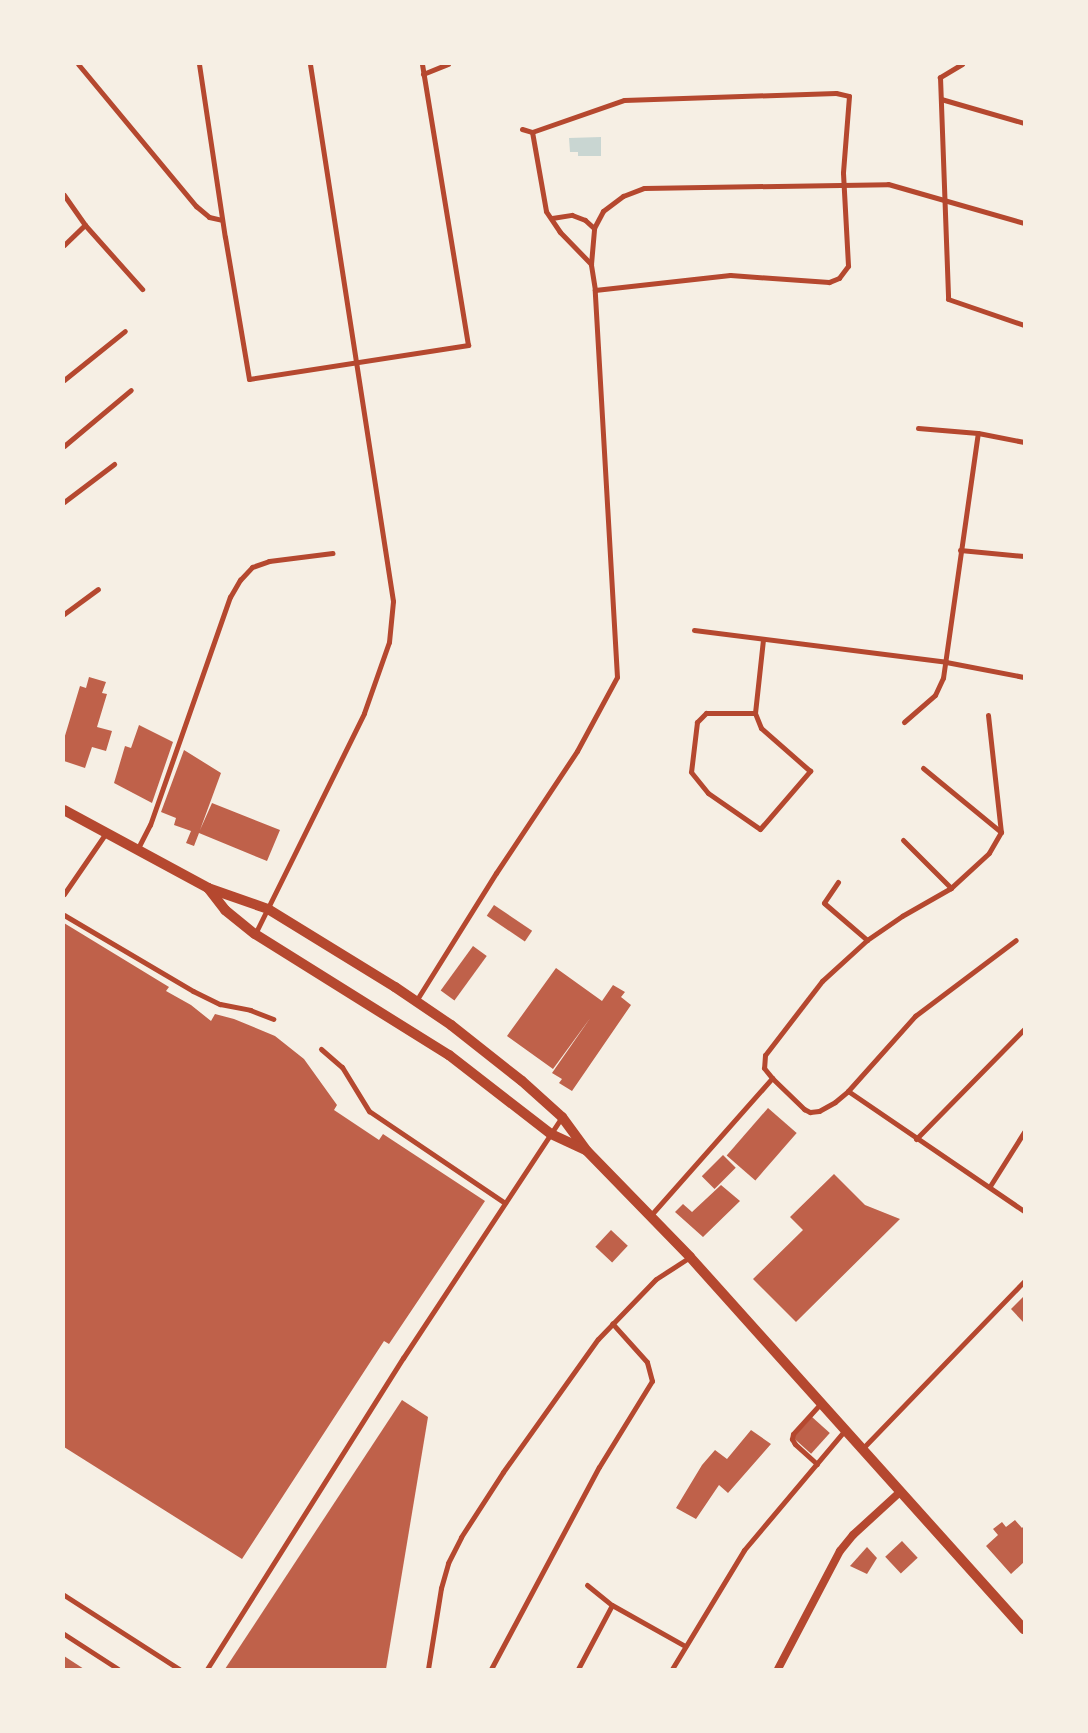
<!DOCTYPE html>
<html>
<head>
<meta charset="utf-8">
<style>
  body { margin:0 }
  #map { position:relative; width:1088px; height:1733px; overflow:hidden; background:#f6efe4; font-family:Raleway,sans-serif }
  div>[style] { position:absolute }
  .water>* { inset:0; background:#c9d6d2 }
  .building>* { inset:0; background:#bf614a; transform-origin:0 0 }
  .minor>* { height:5px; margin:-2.5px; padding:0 2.5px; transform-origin:2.5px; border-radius:2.5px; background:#b5482f }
  .tertiary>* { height:8px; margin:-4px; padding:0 4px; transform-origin:4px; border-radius:4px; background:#b5482f }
  .trunk>* { height:10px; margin:-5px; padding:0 5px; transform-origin:5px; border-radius:5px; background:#b5482f }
  span { translate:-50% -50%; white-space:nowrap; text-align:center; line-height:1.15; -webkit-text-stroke:4px #f6efe4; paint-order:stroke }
  .frame { position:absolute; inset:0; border:65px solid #f6efe4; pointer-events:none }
</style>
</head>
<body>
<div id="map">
  <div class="water">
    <div style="clip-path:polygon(601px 137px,601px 156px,578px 156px,578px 152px,570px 152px,569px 138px)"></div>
  </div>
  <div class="building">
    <div style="clip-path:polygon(89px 677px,106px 682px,102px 693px,107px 694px,97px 727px,112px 731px,106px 751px,92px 747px,85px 768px,64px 761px,64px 739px,80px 686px,86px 688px)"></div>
    <div style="clip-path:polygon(139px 725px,173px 742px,152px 803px,114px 783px,125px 746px,131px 748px)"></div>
    <div style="clip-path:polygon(184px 750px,221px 773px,200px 830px,212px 803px,280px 830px,267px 861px,199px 833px,194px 846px,186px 843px,191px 831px,174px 825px,176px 818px,161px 812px)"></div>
    <div style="left:494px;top:905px;width:46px;height:13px;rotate:34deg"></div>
    <div style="clip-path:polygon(64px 923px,169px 987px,166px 991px,191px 1005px,211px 1021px,215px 1014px,234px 1019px,275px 1036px,304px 1059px,337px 1105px,334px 1110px,379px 1140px,383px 1134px,485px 1201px,389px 1344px,384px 1341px,242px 1559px,64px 1447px)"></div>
    <div style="left:473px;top:946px;width:17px;height:55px;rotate:36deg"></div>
    <div style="clip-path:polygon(556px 968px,602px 1001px,613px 985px,625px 992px,621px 997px,631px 1005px,572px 1091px,559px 1083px,562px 1079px,552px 1073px,591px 1017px,553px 1069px,507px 1036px)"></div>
    <div style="left:768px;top:1108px;width:38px;height:63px;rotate:41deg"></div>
    <div style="left:723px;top:1155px;width:18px;height:30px;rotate:45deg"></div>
    <div style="clip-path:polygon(834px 1174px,865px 1205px,900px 1219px,796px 1322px,753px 1279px,803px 1230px,790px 1217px)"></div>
    <div style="clip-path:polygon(721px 1185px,740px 1201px,703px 1237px,675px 1212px,683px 1204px,692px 1212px)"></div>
    <div style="left:611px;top:1230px;width:23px;height:23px;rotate:43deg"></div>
    <div style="clip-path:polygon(1024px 1296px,1024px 1323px,1011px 1309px)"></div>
    <div style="clip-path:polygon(402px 1400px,428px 1417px,386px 1669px,225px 1669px)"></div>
    <div style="left:812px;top:1417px;width:24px;height:28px;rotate:42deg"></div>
    <div style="clip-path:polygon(751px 1430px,771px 1444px,728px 1493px,719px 1485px,696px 1519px,676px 1508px,702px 1465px,715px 1450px,727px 1459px)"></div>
    <div style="clip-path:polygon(1015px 1520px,1022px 1528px,1024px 1526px,1024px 1562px,1011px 1574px,986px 1546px,998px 1535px,993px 1529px,1002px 1522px,1006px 1527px)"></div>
    <div style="left:902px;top:1541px;width:23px;height:23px;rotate:47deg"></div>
    <div style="clip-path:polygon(867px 1547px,877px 1558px,867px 1574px,850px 1566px)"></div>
    <div style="clip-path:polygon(64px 1656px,84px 1669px,64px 1669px)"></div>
  </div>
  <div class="minor">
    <div style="left:78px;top:64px;width:185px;rotate:50.3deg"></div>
    <div style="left:196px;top:206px;width:17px;rotate:40deg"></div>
    <div style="left:209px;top:217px;width:13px;rotate:13deg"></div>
    <div style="left:199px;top:64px;width:175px;rotate:81.5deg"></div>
    <div style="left:225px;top:237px;width:144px;rotate:80.4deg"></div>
    <div style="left:249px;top:379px;width:222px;rotate:-8.8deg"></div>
    <div style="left:468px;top:345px;width:285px;rotate:-99.3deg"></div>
    <div style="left:962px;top:64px;width:26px;rotate:149deg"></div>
    <div style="left:940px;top:77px;width:222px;rotate:87.9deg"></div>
    <div style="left:948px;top:299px;width:80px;rotate:18.9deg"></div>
    <div style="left:423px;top:74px;width:27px;rotate:-22deg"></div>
    <div style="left:941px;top:99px;width:86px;rotate:16.1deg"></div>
    <div style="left:522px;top:129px;width:10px;rotate:17deg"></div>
    <div style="left:64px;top:195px;width:37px;rotate:55deg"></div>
    <div style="left:85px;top:225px;width:86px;rotate:48.3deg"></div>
    <div style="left:552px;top:218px;width:20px;rotate:-9deg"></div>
    <div style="left:572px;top:215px;width:14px;rotate:21deg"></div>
    <div style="left:585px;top:220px;width:12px;rotate:42deg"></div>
    <div style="left:64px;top:245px;width:29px;rotate:-44deg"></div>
    <div style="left:591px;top:264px;width:45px;rotate:-134.1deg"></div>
    <div style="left:560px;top:232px;width:25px;rotate:-124deg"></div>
    <div style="left:546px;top:211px;width:80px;rotate:-100deg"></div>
    <div style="left:532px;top:132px;width:97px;rotate:-19.2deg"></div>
    <div style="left:624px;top:100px;width:212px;rotate:-1.9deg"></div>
    <div style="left:836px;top:93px;width:13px;rotate:13deg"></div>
    <div style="left:849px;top:96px;width:77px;rotate:94.5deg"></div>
    <div style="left:843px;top:173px;width:93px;rotate:86.9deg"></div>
    <div style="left:848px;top:266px;width:15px;rotate:127deg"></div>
    <div style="left:839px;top:278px;width:11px;rotate:158deg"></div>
    <div style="left:829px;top:282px;width:99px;rotate:-176deg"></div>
    <div style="left:730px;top:275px;width:136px;rotate:173.7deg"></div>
    <div style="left:64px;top:380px;width:78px;rotate:-38.8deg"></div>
    <div style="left:918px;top:428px;width:60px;rotate:4.8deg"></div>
    <div style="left:978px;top:433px;width:47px;rotate:11.1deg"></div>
    <div style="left:64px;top:446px;width:87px;rotate:-39.9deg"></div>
    <div style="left:64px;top:502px;width:63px;rotate:-37.2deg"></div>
    <div style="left:960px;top:550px;width:64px;rotate:5.4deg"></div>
    <div style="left:64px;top:614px;width:42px;rotate:-36.3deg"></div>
    <div style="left:694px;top:630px;width:254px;rotate:7.2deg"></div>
    <div style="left:946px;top:662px;width:79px;rotate:10.9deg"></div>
    <div style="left:755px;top:713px;width:49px;rotate:180deg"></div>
    <div style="left:706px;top:713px;width:13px;rotate:135deg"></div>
    <div style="left:697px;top:722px;width:50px;rotate:96.8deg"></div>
    <div style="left:691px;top:772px;width:27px;rotate:51deg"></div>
    <div style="left:708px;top:793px;width:63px;rotate:34.7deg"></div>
    <div style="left:760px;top:829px;width:77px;rotate:-49.2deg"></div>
    <div style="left:810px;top:771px;width:65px;rotate:-138.7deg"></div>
    <div style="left:761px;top:728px;width:16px;rotate:-112deg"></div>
    <div style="left:755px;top:713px;width:74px;rotate:-83.8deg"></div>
    <div style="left:988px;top:715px;width:118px;rotate:83.7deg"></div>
    <div style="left:1001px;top:832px;width:24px;rotate:120deg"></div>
    <div style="left:989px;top:853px;width:52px;rotate:137.4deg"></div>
    <div style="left:951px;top:888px;width:56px;rotate:150.3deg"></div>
    <div style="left:902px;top:916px;width:42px;rotate:145.6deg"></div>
    <div style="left:867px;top:940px;width:61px;rotate:137.7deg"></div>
    <div style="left:822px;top:981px;width:93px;rotate:127.6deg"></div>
    <div style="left:765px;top:1055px;width:13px;rotate:94deg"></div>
    <div style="left:764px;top:1068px;width:13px;rotate:51deg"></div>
    <div style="left:772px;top:1078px;width:45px;rotate:44.1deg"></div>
    <div style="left:804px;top:1109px;width:7px;rotate:27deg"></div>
    <div style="left:810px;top:1112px;width:9px;rotate:-6deg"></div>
    <div style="left:819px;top:1111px;width:18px;rotate:-29deg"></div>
    <div style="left:835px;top:1102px;width:17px;rotate:-40deg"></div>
    <div style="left:848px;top:1091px;width:213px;rotate:34.3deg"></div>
    <div style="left:904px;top:722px;width:41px;rotate:-41.1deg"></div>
    <div style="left:935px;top:695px;width:19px;rotate:-65deg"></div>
    <div style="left:943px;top:678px;width:247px;rotate:-81.9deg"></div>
    <div style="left:923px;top:768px;width:101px;rotate:39.4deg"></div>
    <div style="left:903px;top:840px;width:68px;rotate:45deg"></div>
    <div style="left:137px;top:850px;width:28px;rotate:-63deg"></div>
    <div style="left:150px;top:825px;width:242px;rotate:-70.7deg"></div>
    <div style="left:230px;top:597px;width:20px;rotate:-60deg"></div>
    <div style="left:240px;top:580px;width:18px;rotate:-47deg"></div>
    <div style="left:252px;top:567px;width:18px;rotate:-19deg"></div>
    <div style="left:269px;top:561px;width:64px;rotate:-7.2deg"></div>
    <div style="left:838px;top:882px;width:25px;rotate:124deg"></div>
    <div style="left:824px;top:903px;width:57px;rotate:40.7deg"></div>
    <div style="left:64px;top:894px;width:74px;rotate:-55.5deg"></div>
    <div style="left:64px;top:915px;width:150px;rotate:30.5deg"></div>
    <div style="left:193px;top:991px;width:30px;rotate:26deg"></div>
    <div style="left:220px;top:1004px;width:31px;rotate:11deg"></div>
    <div style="left:250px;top:1010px;width:25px;rotate:21deg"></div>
    <div style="left:255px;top:934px;width:246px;rotate:-63.7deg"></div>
    <div style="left:364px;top:713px;width:75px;rotate:-70.6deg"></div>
    <div style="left:389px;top:642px;width:41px;rotate:-84.4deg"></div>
    <div style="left:393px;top:601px;width:543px;rotate:-98.79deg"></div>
    <div style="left:416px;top:1001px;width:151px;rotate:-58deg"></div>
    <div style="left:496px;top:873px;width:146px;rotate:-56.4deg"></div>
    <div style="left:577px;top:751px;width:84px;rotate:-61.6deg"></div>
    <div style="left:617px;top:677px;width:388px;rotate:-93.3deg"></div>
    <div style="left:595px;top:290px;width:26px;rotate:-99deg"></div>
    <div style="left:591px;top:264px;width:36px;rotate:-85deg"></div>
    <div style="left:594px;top:228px;width:19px;rotate:-62deg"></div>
    <div style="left:603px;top:211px;width:25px;rotate:-37deg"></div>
    <div style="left:623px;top:196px;width:22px;rotate:-21deg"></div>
    <div style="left:644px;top:188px;width:244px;rotate:-0.9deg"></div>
    <div style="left:888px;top:184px;width:141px;rotate:16deg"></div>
    <div style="left:321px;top:1049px;width:28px;rotate:41deg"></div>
    <div style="left:342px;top:1067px;width:52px;rotate:58.5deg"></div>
    <div style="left:369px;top:1111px;width:164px;rotate:34.1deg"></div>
    <div style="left:848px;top:1091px;width:101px;rotate:-48.2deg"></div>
    <div style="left:915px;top:1016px;width:126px;rotate:-37deg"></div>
    <div style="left:916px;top:1139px;width:154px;rotate:-45.5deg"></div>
    <div style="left:990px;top:1186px;width:64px;rotate:-57.8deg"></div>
    <div style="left:651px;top:1215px;width:183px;rotate:-48.5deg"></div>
    <div style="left:863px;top:1448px;width:232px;rotate:-46deg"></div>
    <div style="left:817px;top:1464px;width:30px;rotate:-138deg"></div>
    <div style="left:795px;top:1444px;width:6px;rotate:-121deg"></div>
    <div style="left:792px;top:1439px;width:5px;rotate:-79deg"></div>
    <div style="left:793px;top:1434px;width:42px;rotate:-47.9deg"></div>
    <div style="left:587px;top:1585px;width:32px;rotate:39deg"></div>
    <div style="left:612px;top:1605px;width:84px;rotate:29.3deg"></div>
    <div style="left:64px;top:1595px;width:137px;rotate:32.8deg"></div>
    <div style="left:64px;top:1634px;width:64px;rotate:32.9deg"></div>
    <div style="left:207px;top:1669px;width:368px;rotate:-57.8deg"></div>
    <div style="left:403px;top:1358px;width:289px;rotate:-56.6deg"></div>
    <div style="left:428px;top:1669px;width:82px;rotate:-80.9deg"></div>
    <div style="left:441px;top:1588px;width:26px;rotate:-74deg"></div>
    <div style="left:448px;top:1563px;width:29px;rotate:-63deg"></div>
    <div style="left:461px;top:1537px;width:77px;rotate:-57.1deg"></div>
    <div style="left:503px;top:1472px;width:163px;rotate:-54.5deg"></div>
    <div style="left:598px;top:1339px;width:83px;rotate:-46deg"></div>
    <div style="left:656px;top:1279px;width:40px;rotate:-32.9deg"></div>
    <div style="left:491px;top:1669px;width:229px;rotate:-61.9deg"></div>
    <div style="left:599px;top:1467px;width:101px;rotate:-58.4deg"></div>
    <div style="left:652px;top:1381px;width:20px;rotate:-105deg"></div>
    <div style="left:647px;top:1362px;width:52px;rotate:-131.9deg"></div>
    <div style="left:578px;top:1669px;width:72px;rotate:-62deg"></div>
    <div style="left:672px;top:1669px;width:139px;rotate:-58.8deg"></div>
    <div style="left:744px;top:1550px;width:158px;rotate:-49.9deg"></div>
  </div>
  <div class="tertiary">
    <div style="left:778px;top:1669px;width:133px;rotate:-62.3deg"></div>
    <div style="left:840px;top:1551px;width:21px;rotate:-51deg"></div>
    <div style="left:853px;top:1535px;width:65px;rotate:-42.5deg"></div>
  </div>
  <div class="trunk">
    <div style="left:64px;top:810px;width:164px;rotate:28.4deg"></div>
    <div style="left:208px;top:888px;width:64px;rotate:19.3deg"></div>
    <div style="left:268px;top:909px;width:149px;rotate:31.6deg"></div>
    <div style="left:395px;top:987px;width:68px;rotate:34.2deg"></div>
    <div style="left:451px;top:1025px;width:90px;rotate:38.3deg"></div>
    <div style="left:522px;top:1081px;width:54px;rotate:42deg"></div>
    <div style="left:562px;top:1117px;width:42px;rotate:53.7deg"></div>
    <div style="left:587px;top:1151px;width:148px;rotate:45.8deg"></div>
    <div style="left:690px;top:1257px;width:500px;rotate:48.1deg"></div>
    <div style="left:208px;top:888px;width:28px;rotate:52deg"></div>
    <div style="left:225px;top:910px;width:38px;rotate:39deg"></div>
    <div style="left:255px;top:934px;width:229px;rotate:32deg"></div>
    <div style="left:449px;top:1055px;width:129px;rotate:37.8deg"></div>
    <div style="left:551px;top:1134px;width:38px;rotate:25deg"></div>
  </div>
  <div class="frame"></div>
</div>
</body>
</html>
